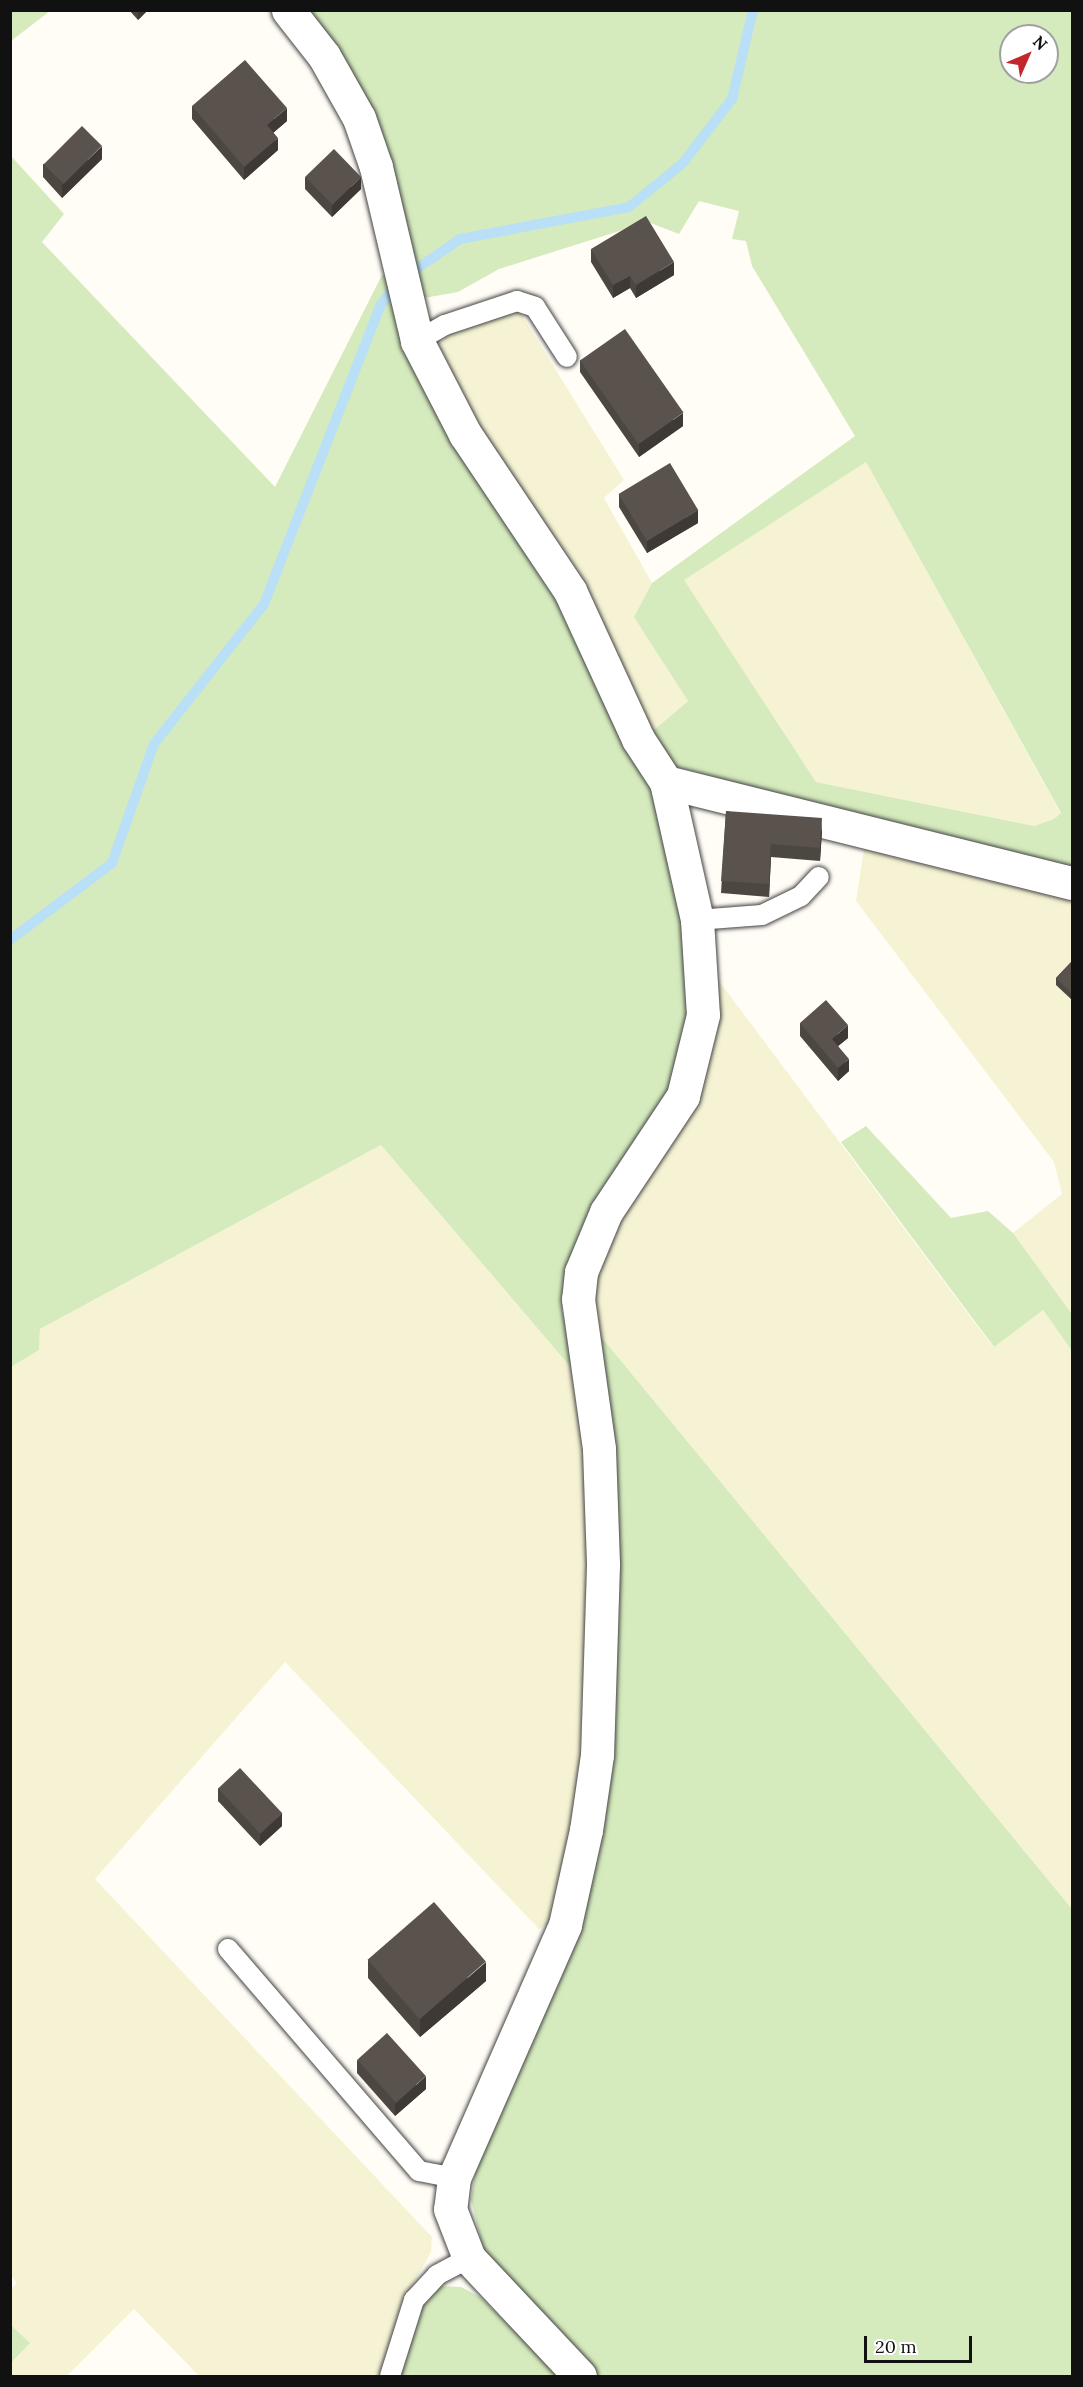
<!DOCTYPE html>
<html>
<head>
<meta charset="utf-8">
<style>
  body { margin:0 }
  #map { position:relative; width:1083px; height:2387px; overflow:hidden; background:#fffdf5; font-family:Lora,serif }
  div>[style] { position:absolute }
  .farmland>* { inset:0; background:#f6f3d4 }
  .green>* { inset:0; background:#d5ebbd }
  .stream>* { height:10px; margin:-5px; padding:0 5px; transform-origin:5px; border-radius:5px; background:#b9e0f7 }
  .roads { filter:drop-shadow(0 0 2px #444) drop-shadow(0 0 2px #444) }
  .lane>* { height:20px; margin:-10px; padding:0 10px; transform-origin:10px; border-radius:10px; background:#fff }
  .street>* { height:33px; margin:-16.5px; padding:0 16.5px; transform-origin:16.5px; border-radius:16.5px; background:#fff }
  .wall>* { inset:0; background:#4d4742 }
  .shaded-wall>* { inset:0; background:#3f3936 }
  .building>* { inset:0; background:#5a524d; transform-origin:0 0 }
  span { translate:-50% -50%; white-space:nowrap; text-align:center; line-height:1.15; -webkit-text-stroke:6px #fff; paint-order:stroke }
  .frame { position:absolute; inset:0; border:12px solid #111; pointer-events:none }
  .north { position:absolute; left:999px; top:24px; width:60px; height:60px; box-sizing:border-box; background:#fff; border:2px solid #a0a0a0; border-radius:50%; rotate:45deg; font-size:16px; font-weight:700; line-height:24px; text-align:center; color:#111 }
  .north::after { content:''; display:block; margin:auto; width:21px; height:27px; background:#c4262e; clip-path:polygon(50% 0,100% 100%,50% 72%,0 100%) }
  .scale { position:absolute; left:864px; top:2336px; width:108px; height:27px; box-sizing:border-box; border:3px solid #111; border-top:0; padding-left:8px; font-size:18px; line-height:21px; white-space:nowrap; color:#111; -webkit-text-stroke:4px #fff; paint-order:stroke }
</style>
</head>
<body>
<div id="map">
  <div class="farmland">
    <div style="clip-path:polygon(518px 309px,624px 480px,604px 498px,652px 583px,635px 617px,688px 701px,647px 736px,460px 405px,436px 347px,450px 332px)"></div>
    <div style="clip-path:polygon(866px 462px,1061px 814px,1054px 819px,1034px 826px,816px 782px,683px 580px)"></div>
    <div style="clip-path:polygon(866px 836px,1072px 890px,1072px 1314px,1013px 1233px,1062px 1194px,1054px 1162px,856px 901px)"></div>
    <div style="clip-path:polygon(716px 977px,993px 1347px,1043px 1310px,1072px 1351px,1072px 1909px,594px 1328px,599px 1252px)"></div>
    <div style="clip-path:polygon(381px 1145px,580px 1378px,590px 1459px,589px 1740px,551px 1921px,539px 1929px,285px 1662px,95px 1879px,432px 2237px,431px 2252px,400px 2307px,383px 2376px,199px 2376px,134px 2309px,67px 2376px,11px 2376px,11px 2363px,30px 2343px,10px 2324px,11px 2289px,17px 2283px,10px 2275px,11px 1367px,39px 1350px,40px 1329px)"></div>
  </div>
  <div class="green">
    <div style="clip-path:polygon(11px 10px,50px 10px,50px 11px,11px 41px)"></div>
    <div style="clip-path:polygon(evenodd,300px 11px,1072px 11px,1072px 873px,673px 766px,647px 736px,688px 701px,634px 617px,652px 583px,855px 436px,752px 266px,746px 241px,732px 239px,739px 211px,699px 201px,679px 234px,648px 222px,499px 269px,458px 292px,418px 299px,385px 140px,362px 96px,300px 11px,1011px 36px,1047px 36px,1047px 72px,1011px 72px,1011px 36px,300px 11px,866px 462px,1061px 813px,1054px 819px,1034px 826px,816px 782px,684px 580px,866px 462px)"></div>
    <div style="clip-path:polygon(11px 156px,64px 214px,42px 242px,275px 487px,382px 275px,390px 277px,662px 799px,696px 984px,679px 1085px,564px 1274px,562px 1311px,580px 1378px,381px 1145px,40px 1329px,39px 1350px,11px 1367px)"></div>
    <div style="clip-path:polygon(866px 1126px,951px 1218px,988px 1211px,1013px 1233px,1072px 1314px,1072px 1351px,1043px 1310px,994px 1347px,841px 1142px)"></div>
    <div style="clip-path:polygon(594px 1328px,1072px 1909px,1072px 2376px,595px 2376px,486px 2260px,471px 2200px,476px 2167px,595px 1847px)"></div>
    <div style="clip-path:polygon(440px 2286px,461px 2287px,480px 2297px,560px 2376px,399px 2376px,417px 2308px)"></div>
    <div style="clip-path:polygon(10px 2324px,30px 2343px,11px 2363px,10px 2363px)"></div>
  </div>
  <div class="stream">
    <div style="left:10px;top:940px;width:128px;rotate:-37deg"></div>
    <div style="left:112px;top:863px;width:126px;rotate:-70.6deg"></div>
    <div style="left:154px;top:744px;width:178px;rotate:-51.8deg"></div>
    <div style="left:264px;top:604px;width:320px;rotate:-68.7deg"></div>
    <div style="left:380px;top:306px;width:31px;rotate:-53deg"></div>
    <div style="left:399px;top:281px;width:74px;rotate:-34.5deg"></div>
    <div style="left:460px;top:239px;width:172px;rotate:-10.7deg"></div>
    <div style="left:629px;top:207px;width:70px;rotate:-39.2deg"></div>
    <div style="left:683px;top:163px;width:81px;rotate:-52.6deg"></div>
    <div style="left:732px;top:99px;width:91px;rotate:-76.7deg"></div>
  </div>
  <div class="roads">
    <div class="lane">
      <div style="left:417px;top:341px;width:32px;rotate:-30deg"></div>
      <div style="left:445px;top:325px;width:76px;rotate:-18.4deg"></div>
      <div style="left:517px;top:301px;width:19px;rotate:18deg"></div>
      <div style="left:535px;top:307px;width:59px;rotate:57.4deg"></div>
      <div style="left:697px;top:920px;width:65px;rotate:-4.4deg"></div>
      <div style="left:762px;top:915px;width:43px;rotate:-26deg"></div>
      <div style="left:801px;top:896px;width:26px;rotate:-47deg"></div>
      <div style="left:228px;top:1949px;width:293px;rotate:49.3deg"></div>
      <div style="left:419px;top:2171px;width:36px;rotate:11deg"></div>
      <div style="left:390px;top:2376px;width:80px;rotate:-72.5deg"></div>
      <div style="left:414px;top:2300px;width:34px;rotate:-47deg"></div>
      <div style="left:437px;top:2275px;width:36px;rotate:-28deg"></div>
    </div>
    <div class="street">
      <div style="left:288px;top:10px;width:58px;rotate:52deg"></div>
      <div style="left:324px;top:56px;width:71px;rotate:60.6deg"></div>
      <div style="left:359px;top:118px;width:52px;rotate:70.9deg"></div>
      <div style="left:376px;top:167px;width:179px;rotate:76.7deg"></div>
      <div style="left:417px;top:341px;width:105px;rotate:62.7deg"></div>
      <div style="left:465px;top:434px;width:189px;rotate:56.2deg"></div>
      <div style="left:570px;top:591px;width:163px;rotate:65.3deg"></div>
      <div style="left:638px;top:739px;width:51px;rotate:56.9deg"></div>
      <div style="left:666px;top:782px;width:141px;rotate:77.3deg"></div>
      <div style="left:697px;top:920px;width:95px;rotate:86.4deg"></div>
      <div style="left:703px;top:1015px;width:83px;rotate:103.9deg"></div>
      <div style="left:683px;top:1096px;width:139px;rotate:123.6deg"></div>
      <div style="left:606px;top:1212px;width:65px;rotate:112.6deg"></div>
      <div style="left:581px;top:1272px;width:27px;rotate:96deg"></div>
      <div style="left:578px;top:1299px;width:151px;rotate:82deg"></div>
      <div style="left:599px;top:1449px;width:116px;rotate:88deg"></div>
      <div style="left:603px;top:1565px;width:190px;rotate:91.8deg"></div>
      <div style="left:597px;top:1755px;width:76px;rotate:98.3deg"></div>
      <div style="left:586px;top:1830px;width:97px;rotate:102.5deg"></div>
      <div style="left:565px;top:1925px;width:276px;rotate:113.7deg"></div>
      <div style="left:454px;top:2178px;width:31px;rotate:97deg"></div>
      <div style="left:450px;top:2209px;width:53px;rotate:68.8deg"></div>
      <div style="left:469px;top:2258px;width:162px;rotate:46.8deg"></div>
      <div style="left:666px;top:782px;width:418px;rotate:14deg"></div>
    </div>
  </div>
  <div class="wall">
    <div style="clip-path:polygon(129px 10px,148px 10px,138px 20px)"></div>
    <div style="clip-path:polygon(192px 106px,287px 121px,273px 133px,278px 150px,244px 180px,192px 119px)"></div>
    <div style="clip-path:polygon(102px 159px,62px 198px,43px 177px,43px 164px)"></div>
    <div style="clip-path:polygon(305px 177px,361px 189px,332px 217px,305px 189px)"></div>
    <div style="clip-path:polygon(591px 249px,674px 275px,636px 298px,630px 288px,613px 298px,591px 262px)"></div>
    <div style="clip-path:polygon(580px 360px,683px 426px,639px 457px,580px 372px)"></div>
    <div style="clip-path:polygon(619px 494px,698px 523px,647px 553px,619px 507px)"></div>
    <div style="clip-path:polygon(726px 811px,822px 831px,820px 861px,771px 857px,769px 897px,721px 893px)"></div>
    <div style="clip-path:polygon(1072px 961px,1072px 1000px,1056px 985px,1056px 978px)"></div>
    <div style="clip-path:polygon(800px 1023px,848px 1038px,838px 1046px,849px 1071px,838px 1081px,800px 1036px)"></div>
    <div style="clip-path:polygon(218px 1788px,282px 1826px,260px 1846px,218px 1801px)"></div>
    <div style="clip-path:polygon(368px 1960px,486px 1981px,420px 2037px,368px 1978px)"></div>
    <div style="clip-path:polygon(357px 2060px,426px 2089px,395px 2116px,357px 2073px)"></div>
  </div>
  <div class="shaded-wall">
    <div style="clip-path:polygon(138px 10px,148px 10px,138px 20px)"></div>
    <div style="clip-path:polygon(287px 108px,287px 121px,267px 138px,267px 125px)"></div>
    <div style="clip-path:polygon(278px 138px,278px 150px,244px 180px,244px 167px)"></div>
    <div style="clip-path:polygon(102px 146px,102px 159px,62px 198px,62px 185px)"></div>
    <div style="clip-path:polygon(361px 177px,361px 189px,332px 217px,332px 205px)"></div>
    <div style="clip-path:polygon(674px 262px,674px 275px,636px 298px,636px 285px)"></div>
    <div style="clip-path:polygon(630px 276px,630px 288px,613px 298px,613px 285px)"></div>
    <div style="clip-path:polygon(683px 413px,683px 426px,639px 457px,639px 444px)"></div>
    <div style="clip-path:polygon(698px 510px,698px 523px,647px 553px,647px 541px)"></div>
    <div style="clip-path:polygon(822px 818px,822px 831px,820px 861px,820px 848px)"></div>
    <div style="clip-path:polygon(771px 844px,771px 857px,769px 897px,769px 884px)"></div>
    <div style="clip-path:polygon(848px 1025px,848px 1038px,832px 1051px,832px 1039px)"></div>
    <div style="clip-path:polygon(849px 1059px,849px 1071px,838px 1081px,838px 1068px)"></div>
    <div style="clip-path:polygon(282px 1813px,282px 1826px,260px 1846px,260px 1833px)"></div>
    <div style="clip-path:polygon(486px 1962px,486px 1981px,420px 2037px,420px 2019px)"></div>
    <div style="clip-path:polygon(426px 2076px,426px 2089px,395px 2116px,395px 2104px)"></div>
  </div>
  <div class="building">
    <div style="clip-path:polygon(245px 60px,287px 108px,267px 125px,278px 138px,244px 167px,192px 106px)"></div>
    <div style="left:82px;top:126px;width:28px;height:54px;rotate:45deg"></div>
    <div style="left:334px;top:149px;width:39px;height:40px;rotate:46deg"></div>
    <div style="clip-path:polygon(646px 216px,674px 262px,636px 285px,630px 276px,613px 285px,591px 249px)"></div>
    <div style="left:625px;top:329px;width:102px;height:55px;rotate:55deg"></div>
    <div style="left:670px;top:463px;width:55px;height:60px;rotate:59deg"></div>
    <div style="clip-path:polygon(726px 811px,822px 818px,820px 848px,771px 844px,769px 884px,721px 881px)"></div>
    <div style="clip-path:polygon(1072px 961px,1072px 994px,1056px 978px)"></div>
    <div style="clip-path:polygon(826px 1000px,848px 1025px,832px 1039px,849px 1059px,838px 1068px,800px 1023px)"></div>
    <div style="left:240px;top:1768px;width:62px;height:30px;rotate:47deg"></div>
    <div style="left:434px;top:1902px;width:79px;height:88px;rotate:49deg"></div>
    <div style="left:387px;top:2033px;width:58px;height:40px;rotate:48deg"></div>
  </div>
  <div class="frame"></div>
  <div class="north">N</div>
  <div class="scale">20 m</div>
</div>
</body>
</html>
